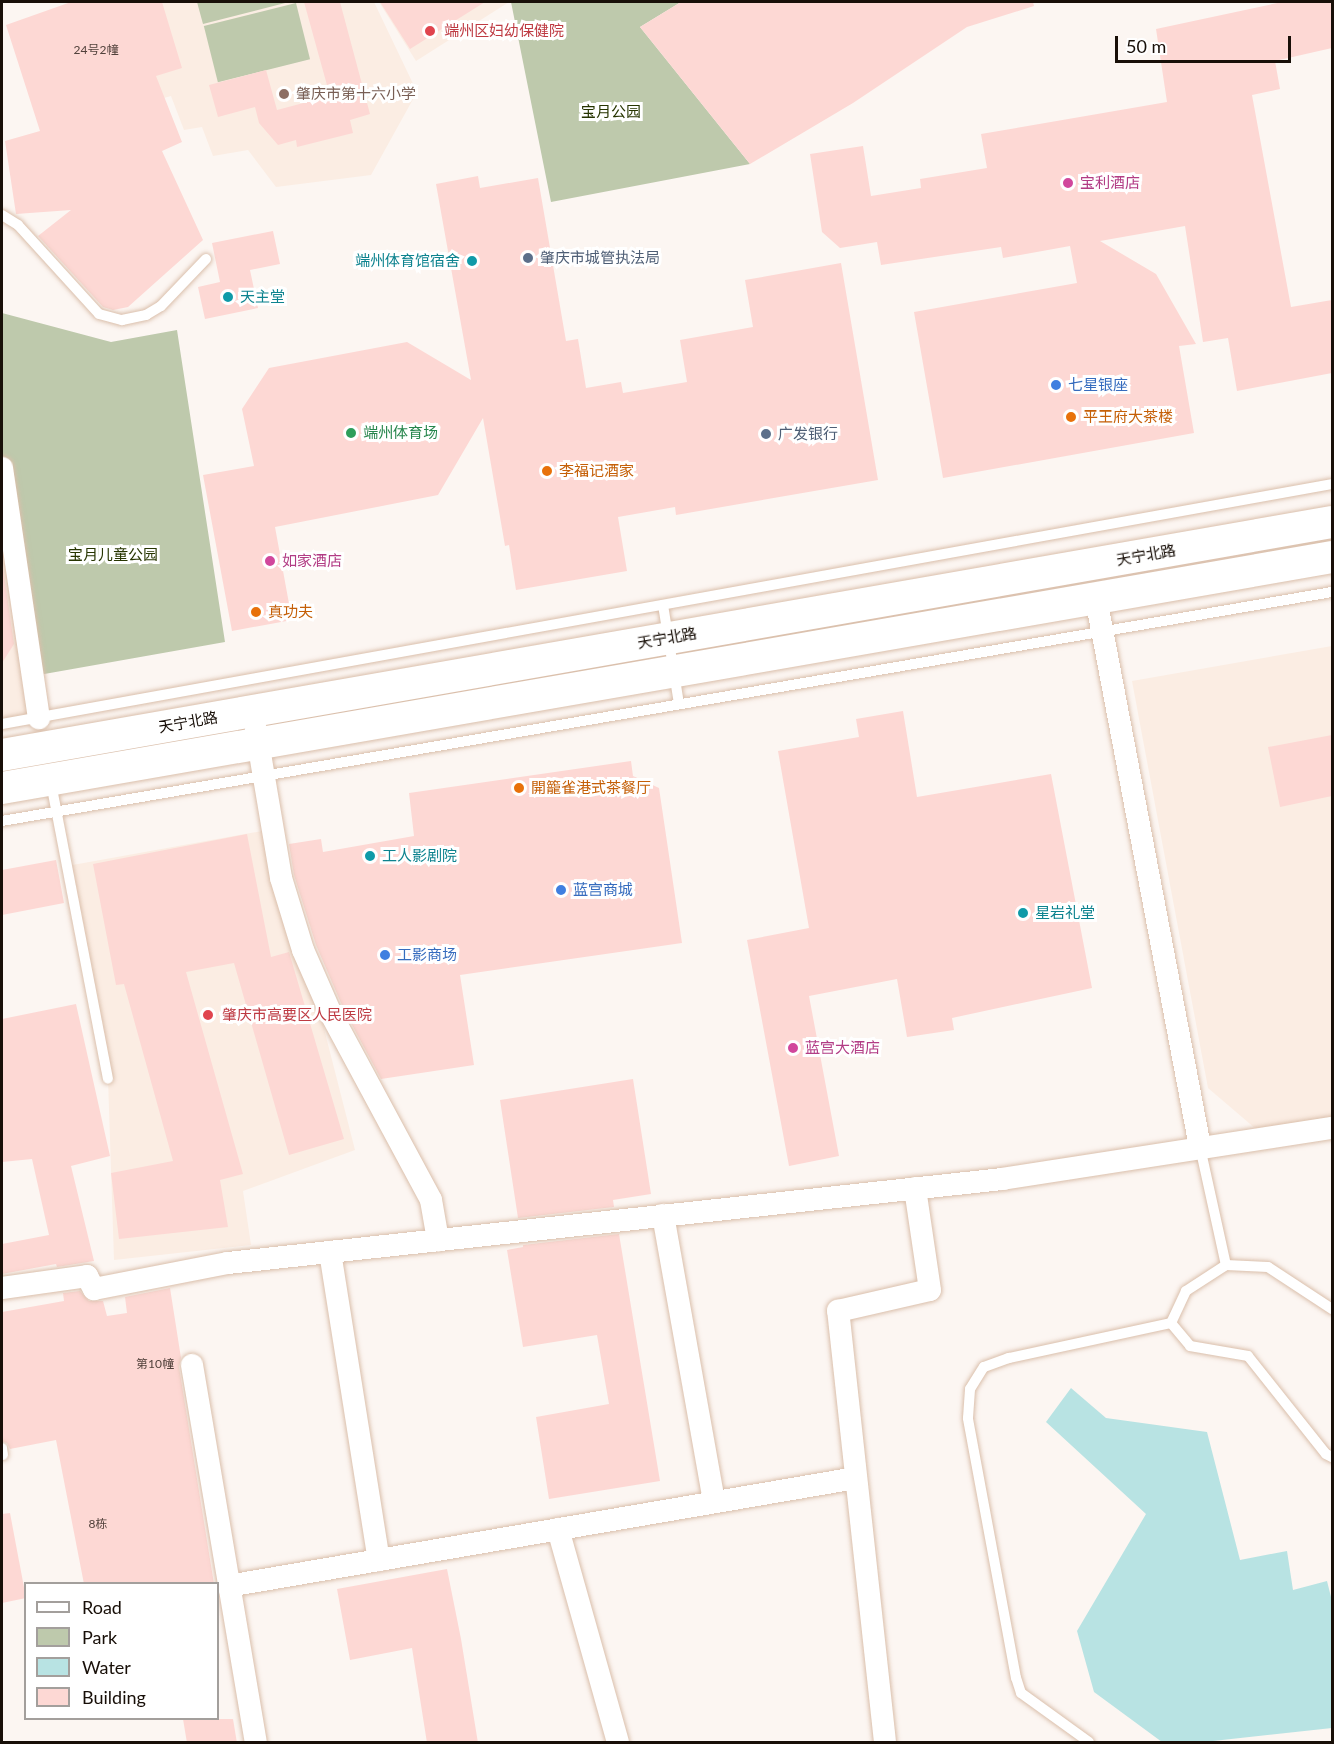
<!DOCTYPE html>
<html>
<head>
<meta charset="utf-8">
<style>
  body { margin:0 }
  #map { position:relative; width:1334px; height:1744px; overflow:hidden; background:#fcf6f2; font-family:Lato,"Noto Sans SC",sans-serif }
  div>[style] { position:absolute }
  .built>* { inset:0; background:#fbede3 }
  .green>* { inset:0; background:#bec9ac; transform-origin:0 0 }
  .water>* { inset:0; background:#b8e3e3 }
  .building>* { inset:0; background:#fdd8d4 }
  .roads { filter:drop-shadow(0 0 2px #dabfab) drop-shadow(0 0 2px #dabfab) }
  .lane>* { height:10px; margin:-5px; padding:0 5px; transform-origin:5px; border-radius:5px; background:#fff }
  .street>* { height:22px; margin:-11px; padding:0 11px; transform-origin:11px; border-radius:11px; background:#fff }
  .secondary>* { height:32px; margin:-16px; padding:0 16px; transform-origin:16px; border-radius:16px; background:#fff }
  .dots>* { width:16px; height:16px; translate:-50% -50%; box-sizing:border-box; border:3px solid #fff; border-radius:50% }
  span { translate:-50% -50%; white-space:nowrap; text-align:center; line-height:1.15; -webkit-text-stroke:6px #fff; paint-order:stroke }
  .number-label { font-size:12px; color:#51413b }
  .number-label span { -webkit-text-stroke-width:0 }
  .health-label { font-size:15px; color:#be3a42 }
  .left { translate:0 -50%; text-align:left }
  .education-label { font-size:15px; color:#785e54 }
  .park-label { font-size:15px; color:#273501 }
  .hotel-label { font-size:15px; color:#b23c85 }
  .service-label { font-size:15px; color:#4e5e75 }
  .culture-label { font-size:15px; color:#0d838f }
  .right { translate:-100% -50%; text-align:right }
  .shop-label { font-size:15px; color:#366cbe }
  .food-label { font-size:15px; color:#c56008 }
  .leisure-label { font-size:15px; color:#27864d }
  .street-label { font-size:15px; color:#180f08 }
  .frame { position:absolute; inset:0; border:3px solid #180f08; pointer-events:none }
  .legend { position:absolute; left:24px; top:1582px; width:195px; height:138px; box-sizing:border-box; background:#fff; border:2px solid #a39f9c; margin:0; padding:8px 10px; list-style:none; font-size:18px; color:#180f08 }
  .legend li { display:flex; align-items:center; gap:12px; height:30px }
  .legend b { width:30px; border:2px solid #a39f9c }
  .scale { position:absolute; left:1115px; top:36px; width:176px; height:27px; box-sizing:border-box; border:3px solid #180f08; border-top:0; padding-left:8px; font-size:18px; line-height:21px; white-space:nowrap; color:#180f08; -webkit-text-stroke:4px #fff; paint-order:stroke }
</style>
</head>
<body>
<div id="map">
  <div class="built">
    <div style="clip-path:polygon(125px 2px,374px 2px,417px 92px,371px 175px,276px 187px,248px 150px,213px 156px,202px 127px,184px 130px,171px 96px,153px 101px)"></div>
    <div style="clip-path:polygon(379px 2px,509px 2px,416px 61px)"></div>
    <div style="clip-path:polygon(2px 468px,39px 718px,2px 724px)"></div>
    <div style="clip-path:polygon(1332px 646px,1332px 1133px,1270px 1141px,1208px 1088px,1132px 681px)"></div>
    <div style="clip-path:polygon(273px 829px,355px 1150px,243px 1191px,251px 1245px,114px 1260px,108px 1079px,67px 866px)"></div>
  </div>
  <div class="green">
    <div style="clip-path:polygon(197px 2px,289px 2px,203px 24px)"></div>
    <div style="clip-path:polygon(511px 2px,681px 2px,640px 27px,750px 164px,551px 202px)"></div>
    <div style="left:296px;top:3px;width:58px;height:95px;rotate:76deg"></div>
    <div style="clip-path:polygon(2px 313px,111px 342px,177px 330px,225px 642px,33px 676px,2px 468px)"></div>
  </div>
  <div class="water">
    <div style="clip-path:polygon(1071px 1388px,1106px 1418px,1207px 1432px,1240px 1560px,1287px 1551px,1293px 1590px,1327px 1581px,1332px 1601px,1332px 1728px,1204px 1742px,1162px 1742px,1094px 1692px,1077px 1631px,1146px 1514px,1046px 1422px)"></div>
  </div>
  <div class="building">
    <div style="clip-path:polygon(71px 2px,162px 2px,182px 68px,156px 76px,182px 142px,162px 151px,203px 240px,128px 307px,113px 310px,103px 307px,38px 236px,71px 210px,16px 214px,5px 141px,40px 131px,6px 25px)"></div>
    <div style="clip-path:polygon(304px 2px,340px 2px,370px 114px,350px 120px,353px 133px,297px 147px,296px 140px,278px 145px,259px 123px,255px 107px,218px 117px,209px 85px,266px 70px,277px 110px,330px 96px)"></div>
    <div style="clip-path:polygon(380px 2px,485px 2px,410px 49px)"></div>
    <div style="clip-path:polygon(681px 2px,1033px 2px,1034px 6px,967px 27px,853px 103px,750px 164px,640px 27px)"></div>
    <div style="clip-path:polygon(1282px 2px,1332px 2px,1332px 48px,1275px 61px,1280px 89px,1252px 95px,1291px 307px,1332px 300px,1332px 373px,1237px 391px,1228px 338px,1203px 342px,1185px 226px,1100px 241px,1156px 274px,1196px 344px,1179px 346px,1194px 433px,943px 478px,914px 312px,1077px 283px,1070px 246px,1003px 258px,1001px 247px,881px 265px,877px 242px,840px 248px,822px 232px,810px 154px,863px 146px,871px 196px,921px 188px,920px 179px,987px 168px,981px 134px,1167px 102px,1156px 29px)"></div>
    <div style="clip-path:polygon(478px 176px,480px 188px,538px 178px,566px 341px,578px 339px,586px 388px,621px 382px,623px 393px,687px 382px,680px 340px,753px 327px,745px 280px,841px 263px,878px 480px,676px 515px,675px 507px,618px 517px,627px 571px,516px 590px,509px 545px,505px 546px,483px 418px,438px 495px,275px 527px,292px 620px,232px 631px,203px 475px,254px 466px,242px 409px,269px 368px,407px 342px,471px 380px,436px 184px)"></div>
    <div style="clip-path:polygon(273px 231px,280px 264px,250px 270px,258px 308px,205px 319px,198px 287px,220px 282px,212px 243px)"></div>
    <div style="clip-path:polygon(2px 561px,14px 644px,2px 663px)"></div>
    <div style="clip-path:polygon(903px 711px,917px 797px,1051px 774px,1092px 988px,952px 1018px,954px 1030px,907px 1037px,897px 979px,809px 996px,839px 1156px,789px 1166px,747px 940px,809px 928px,778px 751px,859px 737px,856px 719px)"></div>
    <div style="clip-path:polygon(1332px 735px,1332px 796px,1280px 807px,1268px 747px)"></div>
    <div style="clip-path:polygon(631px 761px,633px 776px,659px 788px,682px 943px,460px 975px,474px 1065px,381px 1079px,344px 1010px,316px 945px,294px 875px,289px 844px,321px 839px,323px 852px,414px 836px,409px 793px)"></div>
    <div style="clip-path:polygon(247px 834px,271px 957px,289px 952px,344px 1139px,289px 1155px,234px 963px,186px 972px,243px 1174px,220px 1180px,228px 1227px,119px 1239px,111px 1173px,173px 1161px,124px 984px,116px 985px,93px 864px)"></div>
    <div style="clip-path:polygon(56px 860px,64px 903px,2px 915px,2px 870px)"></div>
    <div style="clip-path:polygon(76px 1004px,110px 1156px,71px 1166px,94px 1261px,57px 1267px,56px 1264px,2px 1274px,2px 1244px,49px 1235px,32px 1159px,2px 1162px,2px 1019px)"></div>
    <div style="clip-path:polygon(633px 1079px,651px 1194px,613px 1200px,614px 1207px,518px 1218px,500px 1100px)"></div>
    <div style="clip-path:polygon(619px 1234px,660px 1481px,549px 1499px,536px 1417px,609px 1404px,597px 1335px,523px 1347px,507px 1250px,523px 1247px,523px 1245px)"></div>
    <div style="clip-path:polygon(170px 1288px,181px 1358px,179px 1367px,214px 1584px,84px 1584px,56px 1440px,10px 1449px,7px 1443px,2px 1441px,2px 1312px,64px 1301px,63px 1293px,80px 1291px,89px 1301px,103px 1301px,107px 1316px,127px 1313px,125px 1297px)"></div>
    <div style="clip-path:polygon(10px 1513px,26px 1598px,2px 1603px,2px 1514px)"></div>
    <div style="clip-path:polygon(447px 1569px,461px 1639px,478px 1743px,427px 1743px,412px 1648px,350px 1660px,337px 1589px)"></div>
    <div style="clip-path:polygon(183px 1719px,233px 1719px,237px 1743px,187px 1743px)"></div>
  </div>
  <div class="roads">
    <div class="lane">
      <div style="left:2px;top:215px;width:19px;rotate:32deg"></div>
      <div style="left:18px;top:225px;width:120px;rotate:47.7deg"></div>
      <div style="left:99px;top:314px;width:24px;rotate:15deg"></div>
      <div style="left:122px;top:320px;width:25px;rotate:-12deg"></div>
      <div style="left:146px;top:315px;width:17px;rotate:-31deg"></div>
      <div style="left:161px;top:306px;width:65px;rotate:-46.2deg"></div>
      <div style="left:663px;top:605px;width:100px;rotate:80.8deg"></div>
      <div style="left:2px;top:724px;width:1351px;rotate:-10.23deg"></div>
      <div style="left:51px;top:783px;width:301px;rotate:79.1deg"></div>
      <div style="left:2px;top:821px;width:1350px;rotate:-9.77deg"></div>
      <div style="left:1200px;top:1147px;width:121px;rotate:77.6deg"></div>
      <div style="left:1226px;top:1265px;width:48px;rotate:147deg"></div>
      <div style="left:1186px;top:1291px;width:35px;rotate:115deg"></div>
      <div style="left:1171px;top:1323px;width:30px;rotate:50deg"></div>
      <div style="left:1190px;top:1346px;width:59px;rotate:9.8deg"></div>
      <div style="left:1248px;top:1356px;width:125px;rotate:51.5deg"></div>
      <div style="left:1326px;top:1454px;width:7px;rotate:27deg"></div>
      <div style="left:1226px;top:1265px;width:42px;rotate:2.7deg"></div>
      <div style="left:1268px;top:1267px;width:77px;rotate:33.3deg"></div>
      <div style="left:2px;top:1448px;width:7px;rotate:82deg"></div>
      <div style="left:1089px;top:1742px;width:84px;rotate:-144.2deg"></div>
      <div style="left:1021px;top:1693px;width:16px;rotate:-108deg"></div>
      <div style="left:1016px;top:1678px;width:264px;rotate:-100.5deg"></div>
      <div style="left:968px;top:1418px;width:29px;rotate:-86deg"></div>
      <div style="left:970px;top:1389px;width:26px;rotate:-58deg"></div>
      <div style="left:984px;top:1367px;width:27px;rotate:-20deg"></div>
      <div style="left:1009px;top:1358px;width:166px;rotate:-12.2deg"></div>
    </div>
    <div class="street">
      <div style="left:2px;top:468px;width:253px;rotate:81.6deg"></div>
      <div style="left:1096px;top:598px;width:559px;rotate:79.27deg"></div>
      <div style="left:256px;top:730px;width:150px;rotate:80.4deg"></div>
      <div style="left:281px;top:878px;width:75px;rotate:73deg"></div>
      <div style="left:303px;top:950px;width:72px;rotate:66.3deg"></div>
      <div style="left:332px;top:1016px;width:209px;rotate:61.7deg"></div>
      <div style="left:431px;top:1200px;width:41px;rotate:80.1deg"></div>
      <div style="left:663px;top:1215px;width:291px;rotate:79.9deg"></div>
      <div style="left:330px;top:1252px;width:312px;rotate:81deg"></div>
      <div style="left:2px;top:1288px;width:86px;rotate:-8deg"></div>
      <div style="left:87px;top:1276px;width:15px;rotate:62deg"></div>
      <div style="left:94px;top:1289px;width:136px;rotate:-11deg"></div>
      <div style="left:228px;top:1263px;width:779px;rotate:-6.19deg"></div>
      <div style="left:1002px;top:1179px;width:334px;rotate:-8.8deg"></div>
      <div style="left:192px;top:1365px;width:382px;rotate:80.4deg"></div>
      <div style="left:558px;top:1529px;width:221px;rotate:74.3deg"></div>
      <div style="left:228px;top:1586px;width:637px;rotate:-9.76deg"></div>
      <div style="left:885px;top:1742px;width:434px;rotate:-96.2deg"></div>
      <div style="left:838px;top:1311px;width:94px;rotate:-12.9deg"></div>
      <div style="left:930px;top:1290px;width:103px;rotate:-98.4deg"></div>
    </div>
    <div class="secondary">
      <div style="left:2px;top:755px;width:1350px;rotate:-9.94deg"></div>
      <div style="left:2px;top:788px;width:1350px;rotate:-9.85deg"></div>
    </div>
  </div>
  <div class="dots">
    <div style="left:430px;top:31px;background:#e0444e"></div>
    <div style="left:284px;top:94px;background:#8d6e63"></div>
    <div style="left:1068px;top:183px;background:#d1479c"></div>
    <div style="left:528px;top:258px;background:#5c6f8a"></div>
    <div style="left:472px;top:261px;background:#0f9aa8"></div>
    <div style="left:228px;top:297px;background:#0f9aa8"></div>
    <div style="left:1056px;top:385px;background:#3f7fe0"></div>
    <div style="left:1071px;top:417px;background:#e8710a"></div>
    <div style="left:351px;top:433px;background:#2e9e5b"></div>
    <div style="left:766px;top:434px;background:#5c6f8a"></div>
    <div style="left:547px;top:471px;background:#e8710a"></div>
    <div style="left:270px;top:561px;background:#d1479c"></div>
    <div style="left:256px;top:612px;background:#e8710a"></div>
    <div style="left:519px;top:788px;background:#e8710a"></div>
    <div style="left:370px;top:856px;background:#0f9aa8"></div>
    <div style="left:561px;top:890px;background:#3f7fe0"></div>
    <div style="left:1023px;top:913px;background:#0f9aa8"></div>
    <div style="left:385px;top:955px;background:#3f7fe0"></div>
    <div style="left:208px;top:1015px;background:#e0444e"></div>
    <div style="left:793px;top:1048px;background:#d1479c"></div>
  </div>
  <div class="number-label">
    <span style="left:96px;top:50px">24号2幢</span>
    <span style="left:155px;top:1364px">第10幢</span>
    <span style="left:98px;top:1524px">8栋</span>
  </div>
  <div class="health-label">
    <span class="left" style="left:444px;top:31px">端州区妇幼保健院</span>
    <span class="left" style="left:222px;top:1015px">肇庆市高要区人民医院</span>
  </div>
  <div class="education-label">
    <span class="left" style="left:296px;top:94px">肇庆市第十六小学</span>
  </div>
  <div class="park-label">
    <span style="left:611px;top:112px">宝月公园</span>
    <span style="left:113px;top:555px">宝月儿童公园</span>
  </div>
  <div class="hotel-label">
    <span class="left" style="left:1080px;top:183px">宝利酒店</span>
    <span class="left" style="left:282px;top:561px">如家酒店</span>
    <span class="left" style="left:805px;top:1048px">蓝宫大酒店</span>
  </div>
  <div class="service-label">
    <span class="left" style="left:540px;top:258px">肇庆市城管执法局</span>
    <span class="left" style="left:778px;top:434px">广发银行</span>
  </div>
  <div class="culture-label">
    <span class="right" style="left:460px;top:261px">端州体育馆宿舍</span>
    <span class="left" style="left:240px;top:297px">天主堂</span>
    <span class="left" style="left:382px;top:856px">工人影剧院</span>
    <span class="left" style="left:1035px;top:913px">星岩礼堂</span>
  </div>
  <div class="shop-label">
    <span class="left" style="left:1068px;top:385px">七星银座</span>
    <span class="left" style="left:573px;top:890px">蓝宫商城</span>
    <span class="left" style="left:397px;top:955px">工影商场</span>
  </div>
  <div class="food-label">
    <span class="left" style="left:1083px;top:417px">平王府大茶楼</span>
    <span class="left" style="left:559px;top:471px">李福记酒家</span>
    <span class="left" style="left:268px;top:612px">真功夫</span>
    <span class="left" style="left:531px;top:788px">開籠雀港式茶餐厅</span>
  </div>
  <div class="leisure-label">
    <span class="left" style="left:363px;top:433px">端州体育场</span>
  </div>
  <div class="street-label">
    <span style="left:1146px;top:555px;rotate:-10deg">天宁北路</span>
    <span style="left:667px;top:638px;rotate:-10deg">天宁北路</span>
    <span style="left:188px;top:722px;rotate:-10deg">天宁北路</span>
  </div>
  <div class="frame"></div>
  <ul class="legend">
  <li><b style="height:8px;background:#fff"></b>Road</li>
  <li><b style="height:16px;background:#bec9ac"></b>Park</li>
  <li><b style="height:16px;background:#b8e3e3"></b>Water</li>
  <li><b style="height:16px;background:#fdd8d4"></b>Building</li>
  </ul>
  <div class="scale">50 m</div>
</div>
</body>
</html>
